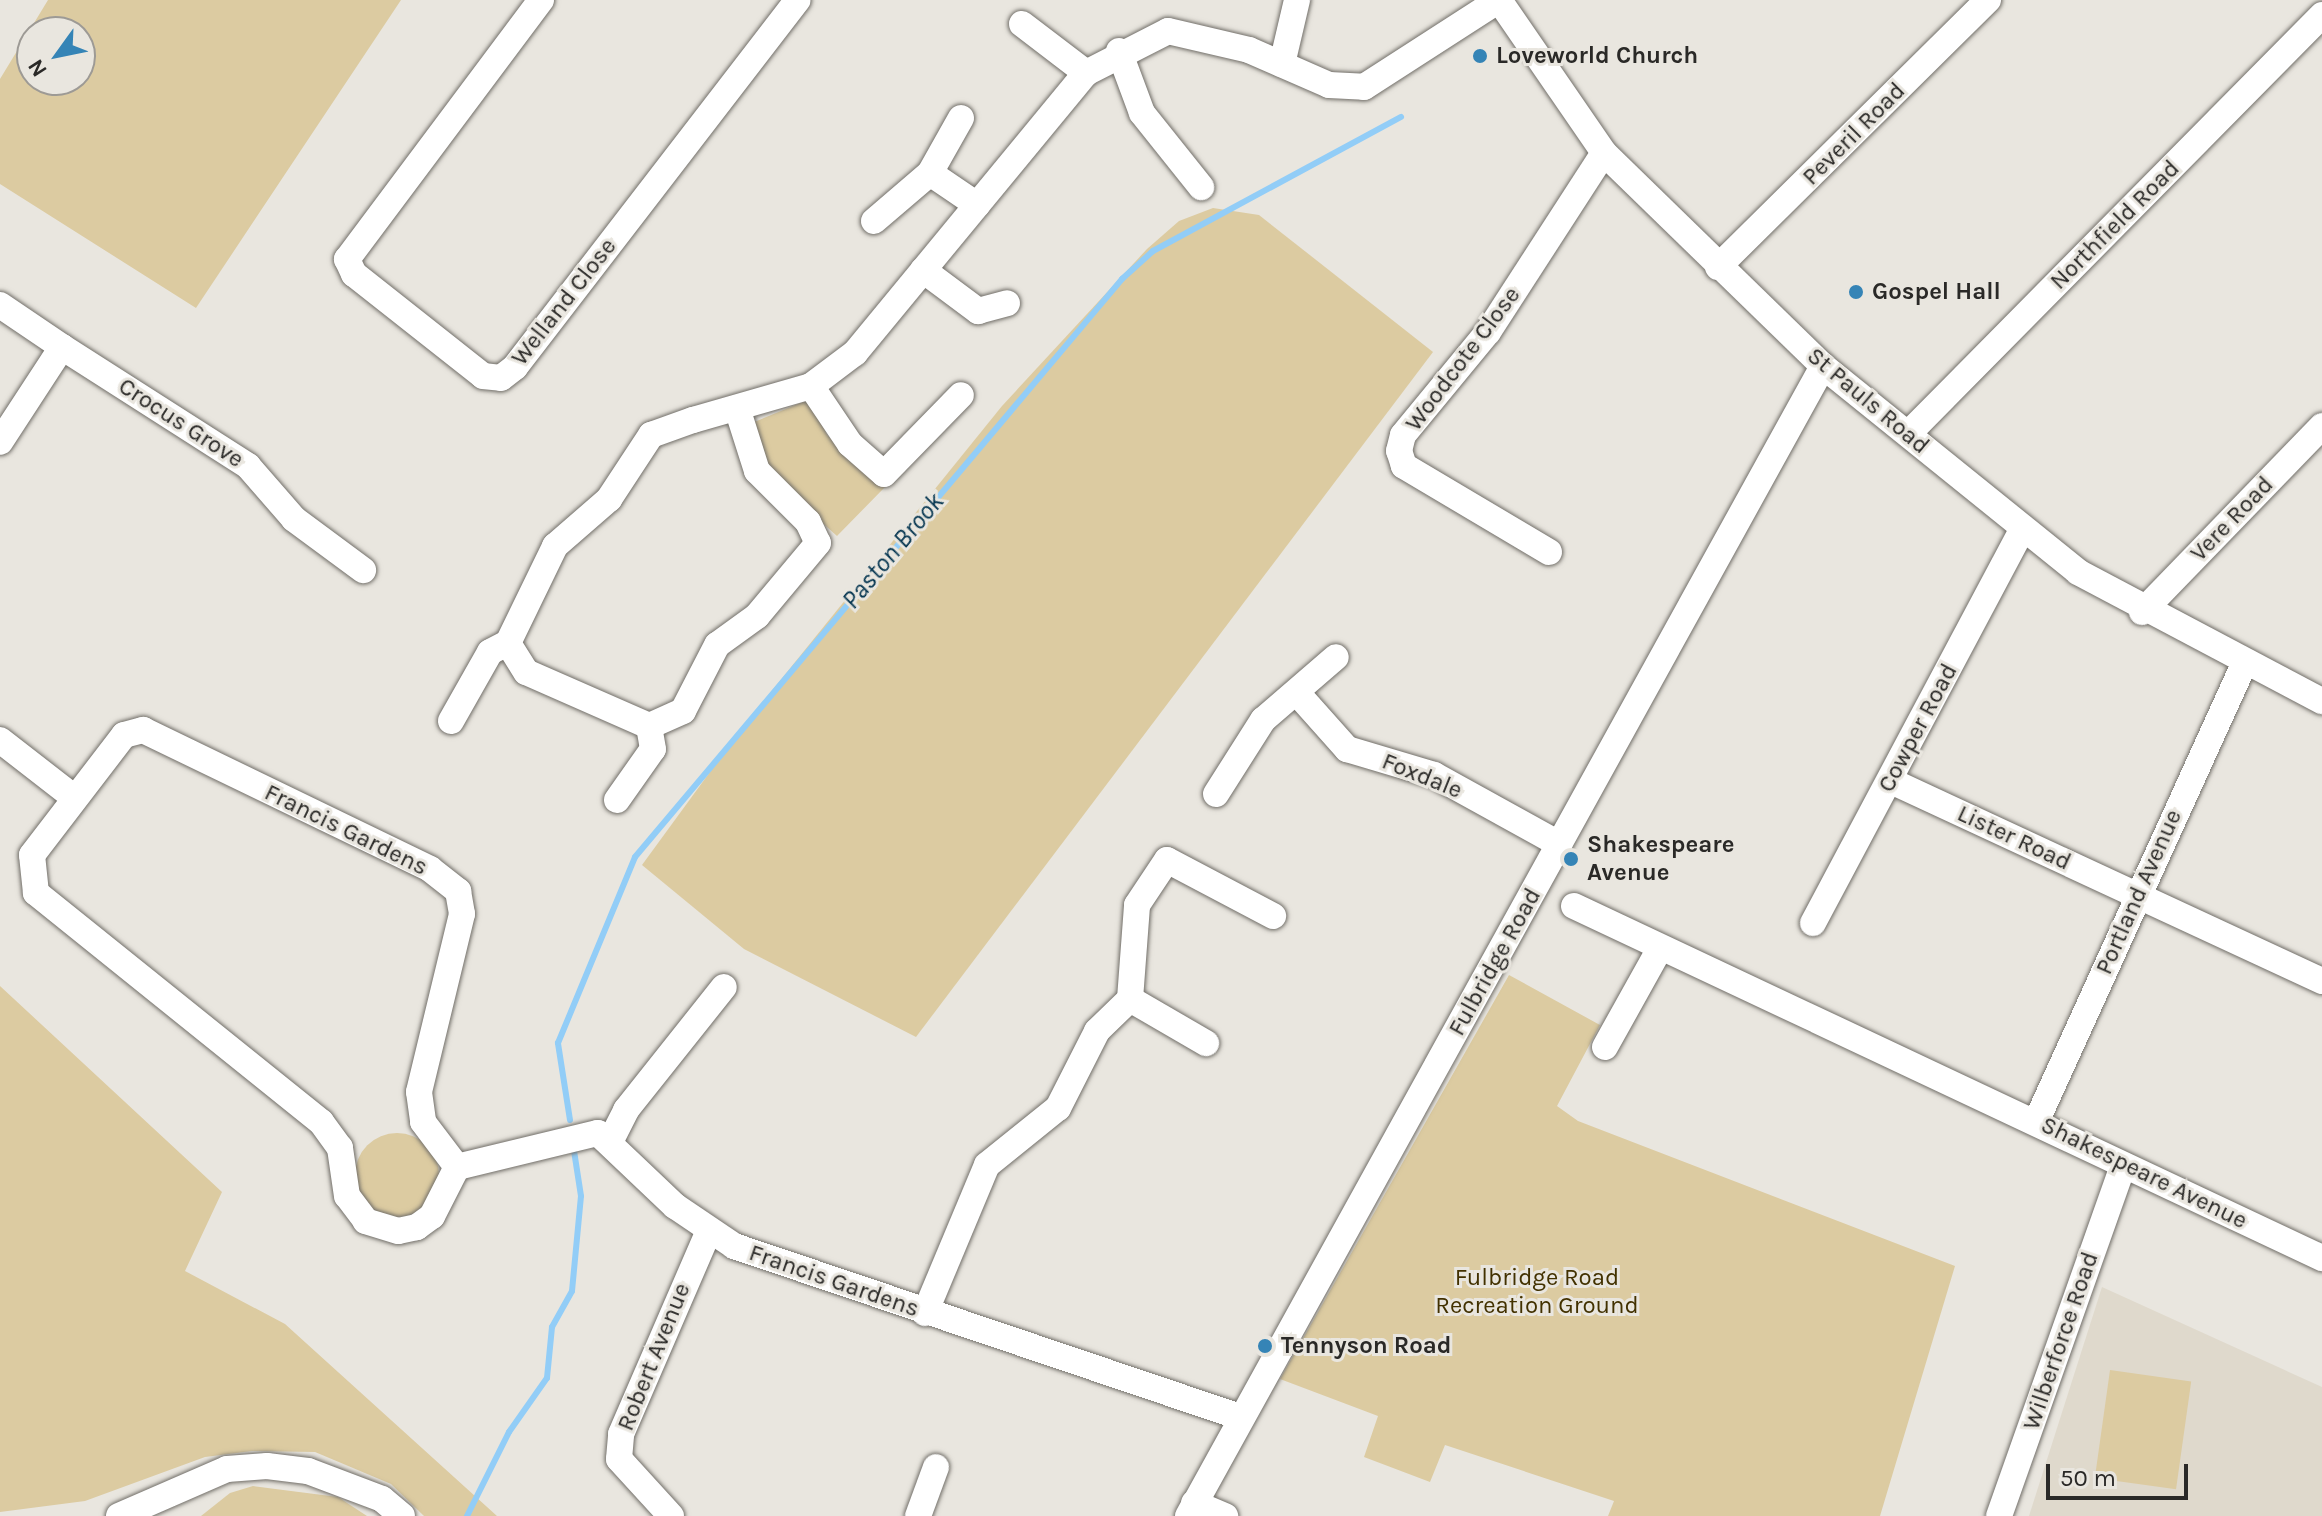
<!DOCTYPE html>
<html>
<head>
<meta charset="utf-8">
<style>
  body { margin:0 }
  #map { position:relative; width:2322px; height:1516px; overflow:hidden; background:#e9e6df; font-family:Karla,sans-serif }
  div>[style] { position:absolute }
  .built>* { inset:0; background:#dfd9cc }
  .green>* { inset:0; background:#dccba1; transform-origin:0 0 }
  .round { border-radius:50% }
  .stream>* { height:6px; margin:-3px; padding:0 3px; transform-origin:3px; border-radius:3px; background:#92cdf7 }
  .roads { filter:drop-shadow(0 0 2px #716e68) drop-shadow(0 0 2px #716e68) }
  .minor>* { height:26px; margin:-13px; padding:0 13px; transform-origin:13px; border-radius:13px; background:#fff }
  .dots>* { width:22px; height:22px; translate:-50% -50%; box-sizing:border-box; border:4px solid #e9e6df; border-radius:50% }
  span { translate:-50% -50%; white-space:nowrap; text-align:center; line-height:1.15; -webkit-text-stroke:6px #e9e6df; paint-order:stroke }
  .poi-label { font-size:24px; color:#2a2927; font-weight:700 }
  .left { translate:0 -50%; text-align:left }
  .street-label { font-size:24px; color:#2a2927 }
  .park-label { font-size:24px; color:#423100 }
  .water-label { font-size:26px; color:#03344f; font-style:italic }
  .north { position:absolute; left:16px; top:16px; width:80px; height:80px; box-sizing:border-box; background:#e9e6df; border:2px solid #9d9a95; border-radius:50%; rotate:237deg; font-size:22px; font-weight:700; line-height:32px; text-align:center; color:#2a2927 }
  .north::after { content:''; display:block; margin:auto; width:28px; height:36px; background:#3584b6; clip-path:polygon(50% 0,100% 100%,50% 72%,0 100%) }
  .scale { position:absolute; left:2046px; top:1464px; width:142px; height:36px; box-sizing:border-box; border:4px solid #2a2927; border-top:0; padding-left:10px; font-size:24px; line-height:28px; white-space:nowrap; color:#2a2927; -webkit-text-stroke:6px #e9e6df; paint-order:stroke }
</style>
</head>
<body>
<div id="map">
  <div class="built">
    <div style="clip-path:polygon(2102px 1287px,2322px 1387px,2322px 1516px,2029px 1516px)"></div>
  </div>
  <div class="green">
    <div style="clip-path:polygon(evenodd,48px 0,401px 0,196px 308px,0 184px,0 79px,48px 0,32px 32px,80px 32px,80px 80px,32px 80px,32px 32px)"></div>
    <div style="clip-path:polygon(1213px 208px,1259px 215px,1433px 352px,916px 1037px,744px 949px,642px 865px,745px 724px,1002px 406px,1147px 249px,1179px 221px)"></div>
    <div style="clip-path:polygon(810px 399px,827px 435px,885px 487px,837px 536px,760px 467px,752px 423px)"></div>
    <div style="clip-path:polygon(1509px 975px,1600px 1025px,1557px 1106px,1578px 1121px,1955px 1266px,1880px 1516px,1608px 1516px,1614px 1501px,1445px 1445px,1430px 1482px,1364px 1457px,1378px 1416px,1280px 1379px)"></div>
    <div style="clip-path:polygon(0 986px,222px 1192px,185px 1271px,285px 1324px,497px 1516px,424px 1516px,391px 1484px,315px 1452px,252px 1451px,205px 1457px,85px 1501px,0 1512px)"></div>
    <div class="round" style="left:355px;top:1133px;width:84px;height:84px"></div>
    <div style="left:2110px;top:1370px;width:82px;height:109px;rotate:8deg"></div>
    <div style="clip-path:polygon(253px 1486px,338px 1497px,367px 1516px,201px 1516px,230px 1493px)"></div>
  </div>
  <div class="stream">
    <div style="left:570px;top:1120px;width:78px;rotate:-98.9deg"></div>
    <div style="left:558px;top:1043px;width:201px;rotate:-67.5deg"></div>
    <div style="left:635px;top:857px;width:756px;rotate:-49.88deg"></div>
    <div style="left:1122px;top:279px;width:42px;rotate:-42.1deg"></div>
    <div style="left:1153px;top:251px;width:282px;rotate:-28.4deg"></div>
    <div style="left:467px;top:1516px;width:94px;rotate:-63.4deg"></div>
    <div style="left:509px;top:1432px;width:66px;rotate:-54.9deg"></div>
    <div style="left:547px;top:1378px;width:51px;rotate:-84.4deg"></div>
    <div style="left:552px;top:1327px;width:41px;rotate:-60.9deg"></div>
    <div style="left:572px;top:1291px;width:95px;rotate:-84.6deg"></div>
    <div style="left:581px;top:1196px;width:46px;rotate:-98.8deg"></div>
  </div>
  <div class="roads">
    <div class="minor">
      <div style="left:541px;top:0;width:324px;rotate:126.8deg"></div>
      <div style="left:347px;top:259px;width:17px;rotate:65deg"></div>
      <div style="left:354px;top:274px;width:164px;rotate:38.3deg"></div>
      <div style="left:483px;top:376px;width:18px;rotate:6deg"></div>
      <div style="left:501px;top:378px;width:18px;rotate:-38deg"></div>
      <div style="left:515px;top:367px;width:463px;rotate:-52.4deg"></div>
      <div style="left:1499px;top:0;width:186px;rotate:55.5deg"></div>
      <div style="left:1604px;top:153px;width:305px;rotate:44.2deg"></div>
      <div style="left:1823px;top:366px;width:328px;rotate:38.9deg"></div>
      <div style="left:2078px;top:572px;width:276px;rotate:27.9deg"></div>
      <div style="left:1022px;top:24px;width:81px;rotate:37.4deg"></div>
      <div style="left:1119px;top:51px;width:66px;rotate:69.6deg"></div>
      <div style="left:1142px;top:113px;width:95px;rotate:51.4deg"></div>
      <div style="left:1282px;top:64px;width:66px;rotate:-76.8deg"></div>
      <div style="left:961px;top:118px;width:63px;rotate:119.4deg"></div>
      <div style="left:930px;top:173px;width:57px;rotate:34.2deg"></div>
      <div style="left:874px;top:221px;width:74px;rotate:-40.6deg"></div>
      <div style="left:1718px;top:267px;width:380px;rotate:-44.7deg"></div>
      <div style="left:923px;top:270px;width:69px;rotate:36.7deg"></div>
      <div style="left:978px;top:311px;width:30px;rotate:-15deg"></div>
      <div style="left:0;top:305px;width:75px;rotate:34.1deg"></div>
      <div style="left:62px;top:347px;width:113px;rotate:123.1deg"></div>
      <div style="left:62px;top:347px;width:221px;rotate:32.6deg"></div>
      <div style="left:248px;top:466px;width:70px;rotate:49deg"></div>
      <div style="left:294px;top:519px;width:86px;rotate:36.5deg"></div>
      <div style="left:811px;top:386px;width:70px;rotate:56.1deg"></div>
      <div style="left:850px;top:444px;width:45px;rotate:41.4deg"></div>
      <div style="left:884px;top:474px;width:110px;rotate:-45.7deg"></div>
      <div style="left:737px;top:408px;width:66px;rotate:72.4deg"></div>
      <div style="left:757px;top:471px;width:72px;rotate:45deg"></div>
      <div style="left:808px;top:522px;width:23px;rotate:65deg"></div>
      <div style="left:818px;top:543px;width:95px;rotate:129.9deg"></div>
      <div style="left:757px;top:616px;width:49px;rotate:144.1deg"></div>
      <div style="left:717px;top:645px;width:74px;rotate:117.3deg"></div>
      <div style="left:683px;top:711px;width:37px;rotate:156deg"></div>
      <div style="left:649px;top:726px;width:134px;rotate:-156.3deg"></div>
      <div style="left:526px;top:672px;width:34px;rotate:-122deg"></div>
      <div style="left:508px;top:643px;width:108px;rotate:-64.1deg"></div>
      <div style="left:555px;top:546px;width:72px;rotate:-41deg"></div>
      <div style="left:609px;top:499px;width:77px;rotate:-56.7deg"></div>
      <div style="left:651px;top:435px;width:45px;rotate:-19.7deg"></div>
      <div style="left:693px;top:420px;width:123px;rotate:-16.1deg"></div>
      <div style="left:811px;top:386px;width:55px;rotate:-36.9deg"></div>
      <div style="left:855px;top:353px;width:363px;rotate:-50.5deg"></div>
      <div style="left:1086px;top:73px;width:92px;rotate:-27.1deg"></div>
      <div style="left:1168px;top:31px;width:83px;rotate:13.2deg"></div>
      <div style="left:1249px;top:50px;width:87px;rotate:23.6deg"></div>
      <div style="left:1329px;top:85px;width:35px;rotate:3deg"></div>
      <div style="left:1364px;top:87px;width:161px;rotate:-32.8deg"></div>
      <div style="left:1908px;top:434px;width:589px;rotate:-45.34deg"></div>
      <div style="left:1549px;top:552px;width:169px;rotate:-149.3deg"></div>
      <div style="left:1404px;top:466px;width:16px;rotate:-108deg"></div>
      <div style="left:1399px;top:451px;width:16px;rotate:-76deg"></div>
      <div style="left:1403px;top:435px;width:134px;rotate:-50.5deg"></div>
      <div style="left:1488px;top:332px;width:213px;rotate:-57.1deg"></div>
      <div style="left:2142px;top:612px;width:259px;rotate:-45.9deg"></div>
      <div style="left:1298px;top:694px;width:74px;rotate:48.3deg"></div>
      <div style="left:1347px;top:749px;width:91px;rotate:16.6deg"></div>
      <div style="left:1434px;top:775px;width:143px;rotate:28.9deg"></div>
      <div style="left:451px;top:721px;width:79px;rotate:-60.5deg"></div>
      <div style="left:490px;top:652px;width:20px;rotate:-27deg"></div>
      <div style="left:143px;top:730px;width:319px;rotate:25.8deg"></div>
      <div style="left:430px;top:869px;width:36px;rotate:38deg"></div>
      <div style="left:458px;top:891px;width:23px;rotate:80deg"></div>
      <div style="left:462px;top:914px;width:183px;rotate:103.6deg"></div>
      <div style="left:419px;top:1092px;width:30px;rotate:82deg"></div>
      <div style="left:423px;top:1122px;width:56px;rotate:52.9deg"></div>
      <div style="left:457px;top:1167px;width:55px;rotate:117deg"></div>
      <div style="left:432px;top:1216px;width:19px;rotate:144deg"></div>
      <div style="left:417px;top:1227px;width:19px;rotate:168deg"></div>
      <div style="left:398px;top:1231px;width:34px;rotate:-163deg"></div>
      <div style="left:366px;top:1221px;width:31px;rotate:-127deg"></div>
      <div style="left:347px;top:1196px;width:49px;rotate:-98.3deg"></div>
      <div style="left:340px;top:1148px;width:32px;rotate:-126deg"></div>
      <div style="left:321px;top:1122px;width:366px;rotate:-141.2deg"></div>
      <div style="left:36px;top:893px;width:38px;rotate:-96deg"></div>
      <div style="left:32px;top:855px;width:151px;rotate:-52.5deg"></div>
      <div style="left:124px;top:735px;width:20px;rotate:-15deg"></div>
      <div style="left:0;top:740px;width:90px;rotate:37.8deg"></div>
      <div style="left:1891px;top:781px;width:475px;rotate:24.9deg"></div>
      <div style="left:1216px;top:794px;width:88px;rotate:-57.6deg"></div>
      <div style="left:1263px;top:720px;width:96px;rotate:-40.8deg"></div>
      <div style="left:617px;top:800px;width:62px;rotate:-54.8deg"></div>
      <div style="left:653px;top:749px;width:23px;rotate:-100deg"></div>
      <div style="left:1574px;top:906px;width:827px;rotate:25.2deg"></div>
      <div style="left:1813px;top:923px;width:444px;rotate:-62deg"></div>
      <div style="left:1130px;top:999px;width:88px;rotate:30.1deg"></div>
      <div style="left:1605px;top:1047px;width:113px;rotate:-60.9deg"></div>
      <div style="left:2037px;top:1120px;width:501px;rotate:-65.58deg"></div>
      <div style="left:611px;top:1140px;width:34px;rotate:-63deg"></div>
      <div style="left:626px;top:1110px;width:157px;rotate:-51.5deg"></div>
      <div style="left:457px;top:1167px;width:145px;rotate:-13.6deg"></div>
      <div style="left:598px;top:1133px;width:106px;rotate:43.5deg"></div>
      <div style="left:675px;top:1206px;width:71px;rotate:34.1deg"></div>
      <div style="left:734px;top:1246px;width:534px;rotate:18.67deg"></div>
      <div style="left:925px;top:1313px;width:160px;rotate:-67.3deg"></div>
      <div style="left:987px;top:1165px;width:91px;rotate:-38.8deg"></div>
      <div style="left:1058px;top:1108px;width:86px;rotate:-63.1deg"></div>
      <div style="left:1097px;top:1031px;width:46px;rotate:-44.1deg"></div>
      <div style="left:1130px;top:999px;width:94px;rotate:-85.7deg"></div>
      <div style="left:1137px;top:905px;width:54px;rotate:-56.3deg"></div>
      <div style="left:1167px;top:860px;width:120px;rotate:27.8deg"></div>
      <div style="left:1194px;top:1503px;width:34px;rotate:23deg"></div>
      <div style="left:119px;top:1516px;width:118px;rotate:-23.5deg"></div>
      <div style="left:227px;top:1469px;width:40px;rotate:-4.3deg"></div>
      <div style="left:267px;top:1466px;width:41px;rotate:7deg"></div>
      <div style="left:308px;top:1471px;width:79px;rotate:20.7deg"></div>
      <div style="left:382px;top:1499px;width:26px;rotate:40deg"></div>
      <div style="left:671px;top:1516px;width:77px;rotate:-132.4deg"></div>
      <div style="left:619px;top:1459px;width:25px;rotate:-85deg"></div>
      <div style="left:621px;top:1434px;width:221px;rotate:-66.6deg"></div>
      <div style="left:918px;top:1516px;width:52px;rotate:-69.8deg"></div>
      <div style="left:1188px;top:1516px;width:1314px;rotate:-61.09deg"></div>
      <div style="left:1999px;top:1516px;width:372px;rotate:-70.5deg"></div>
    </div>
  </div>
  <div class="dots">
    <div style="left:1480px;top:56px;background:#3584b6"></div>
    <div style="left:1856px;top:292px;background:#3584b6"></div>
    <div style="left:1571px;top:859px;background:#3584b6"></div>
    <div style="left:1265px;top:1346px;background:#3584b6"></div>
  </div>
  <div class="poi-label">
    <span class="left" style="left:1496px;top:56px">Loveworld Church</span>
    <span class="left" style="left:1872px;top:292px">Gospel Hall</span>
    <span class="left" style="left:1587px;top:859px">Shakespeare<br>Avenue</span>
    <span class="left" style="left:1281px;top:1346px">Tennyson Road</span>
  </div>
  <div class="street-label">
    <span style="left:1854px;top:134px;rotate:-45deg">Peveril Road</span>
    <span style="left:2115px;top:225px;rotate:-45deg">Northfield Road</span>
    <span style="left:564px;top:302px;rotate:-52deg">Welland Close</span>
    <span style="left:1463px;top:359px;rotate:-53deg">Woodcote Close</span>
    <span style="left:1868px;top:401px;rotate:40deg">St Pauls Road</span>
    <span style="left:181px;top:423px;rotate:33deg">Crocus Grove</span>
    <span style="left:2232px;top:519px;rotate:-46deg">Vere Road</span>
    <span style="left:1918px;top:728px;rotate:-62deg">Cowper Road</span>
    <span style="left:1422px;top:776px;rotate:22deg">Foxdale</span>
    <span style="left:346px;top:830px;rotate:26deg">Francis Gardens</span>
    <span style="left:2014px;top:838px;rotate:25deg">Lister Road</span>
    <span style="left:2139px;top:892px;rotate:-66deg">Portland Avenue</span>
    <span style="left:1495px;top:962px;rotate:-61deg">Fulbridge Road</span>
    <span style="left:2144px;top:1173px;rotate:26deg">Shakespeare Avenue</span>
    <span style="left:834px;top:1281px;rotate:19deg">Francis Gardens</span>
    <span style="left:2061px;top:1341px;rotate:-71deg">Wilberforce Road</span>
    <span style="left:654px;top:1357px;rotate:-68deg">Robert Avenue</span>
  </div>
  <div class="park-label">
    <span style="left:1537px;top:1292px">Fulbridge Road<br>Recreation Ground</span>
  </div>
  <div class="water-label">
    <span style="left:893px;top:551px;rotate:-50deg">Paston Brook</span>
  </div>
  <div class="north">N</div>
  <div class="scale">50 m</div>
</div>
</body>
</html>
